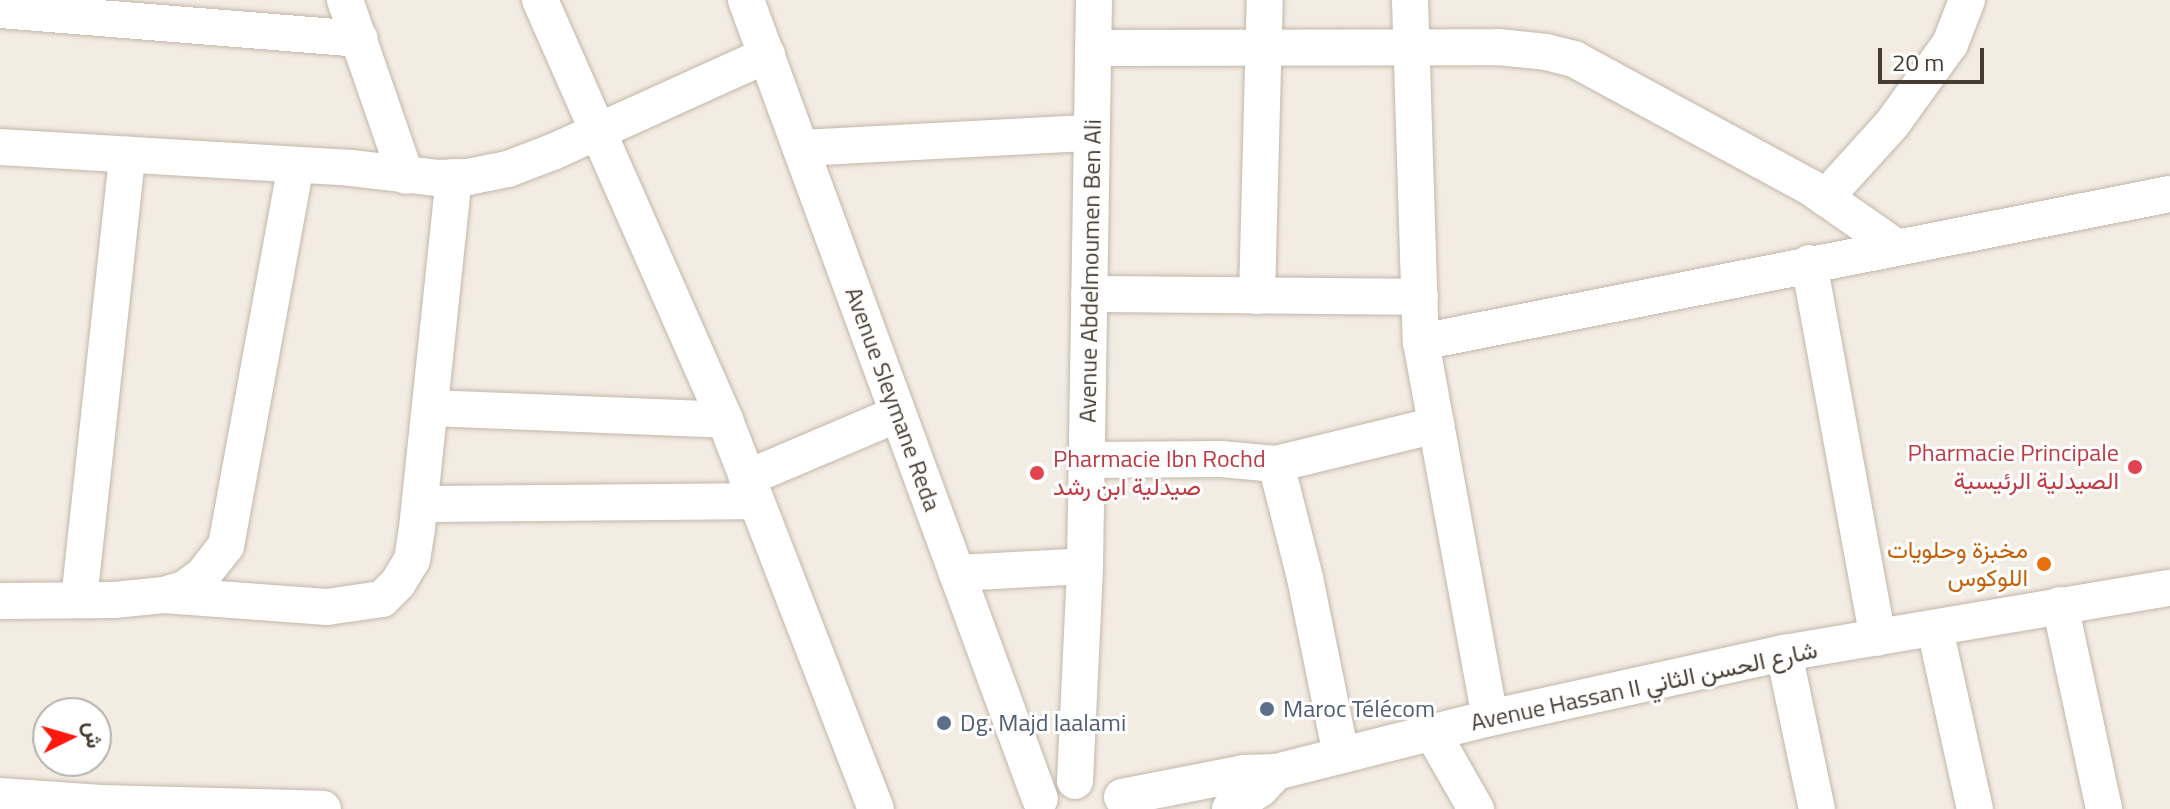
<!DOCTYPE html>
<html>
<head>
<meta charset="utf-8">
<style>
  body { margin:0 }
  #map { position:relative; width:2170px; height:809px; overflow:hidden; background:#f3ece3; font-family:"Titillium Web",Vazirmatn,sans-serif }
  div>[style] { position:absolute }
  .roads { filter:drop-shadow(0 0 2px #c2b6a8) drop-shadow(0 0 2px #c2b6a8) }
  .minor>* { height:36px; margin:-18px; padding:0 18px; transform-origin:18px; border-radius:18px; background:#fff }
  .dots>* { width:22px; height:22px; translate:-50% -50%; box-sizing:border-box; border:4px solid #fff; border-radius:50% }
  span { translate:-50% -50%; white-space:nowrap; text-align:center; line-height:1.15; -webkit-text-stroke:6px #fff; paint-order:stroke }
  .street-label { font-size:24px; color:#453c32 }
  .health-label { font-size:24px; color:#be3a42 }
  .right { translate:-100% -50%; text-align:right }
  .left { translate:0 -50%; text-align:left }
  .food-label { font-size:24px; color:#c56008 }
  .service-label { font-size:24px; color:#4e5e75 }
  .north { position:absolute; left:32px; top:697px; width:80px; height:80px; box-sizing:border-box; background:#fff; border:2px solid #b5b1ad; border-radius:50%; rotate:85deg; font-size:22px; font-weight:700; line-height:32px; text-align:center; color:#453c32 }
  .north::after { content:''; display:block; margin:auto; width:28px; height:36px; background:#ff180e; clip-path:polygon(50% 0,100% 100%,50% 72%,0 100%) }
  .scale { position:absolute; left:1878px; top:48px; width:106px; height:36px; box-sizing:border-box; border:4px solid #453c32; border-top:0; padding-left:10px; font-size:24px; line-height:28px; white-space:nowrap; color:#453c32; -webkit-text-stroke:6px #fff; paint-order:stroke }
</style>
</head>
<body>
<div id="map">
  <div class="roads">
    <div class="minor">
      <div style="left:345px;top:0;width:186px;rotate:70.9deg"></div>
      <div style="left:540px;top:0;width:459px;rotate:66.2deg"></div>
      <div style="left:725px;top:420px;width:417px;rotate:68.8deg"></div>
      <div style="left:746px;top:0;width:851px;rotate:69.8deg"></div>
      <div style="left:1410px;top:0;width:342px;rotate:88.2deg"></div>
      <div style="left:1421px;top:342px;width:382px;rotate:79.6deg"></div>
      <div style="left:0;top:10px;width:361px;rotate:4.6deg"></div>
      <div style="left:1093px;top:48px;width:405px;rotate:-0.1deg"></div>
      <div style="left:1498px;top:47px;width:48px;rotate:5.9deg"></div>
      <div style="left:1546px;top:52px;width:29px;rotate:14deg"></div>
      <div style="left:1574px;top:59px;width:268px;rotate:28.5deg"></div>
      <div style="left:1810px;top:187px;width:105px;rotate:34.9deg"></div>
      <div style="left:0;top:147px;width:352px;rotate:3.4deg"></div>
      <div style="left:351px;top:168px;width:87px;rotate:6.6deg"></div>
      <div style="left:437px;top:178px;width:31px;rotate:-2deg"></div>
      <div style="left:468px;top:177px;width:41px;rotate:-11.3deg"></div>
      <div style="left:508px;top:169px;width:50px;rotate:-21deg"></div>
      <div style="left:555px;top:151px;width:233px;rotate:-24.4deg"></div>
      <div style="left:801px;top:148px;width:291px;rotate:-3deg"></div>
      <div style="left:1825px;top:198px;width:100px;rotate:-47.8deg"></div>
      <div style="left:1892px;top:124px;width:99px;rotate:-54.1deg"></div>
      <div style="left:1950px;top:44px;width:47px;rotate:-68.9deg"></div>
      <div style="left:1809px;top:263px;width:381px;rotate:79.6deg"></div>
      <div style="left:1089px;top:294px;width:331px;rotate:0.5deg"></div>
      <div style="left:1257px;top:296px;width:296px;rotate:-88.5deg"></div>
      <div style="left:1421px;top:342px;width:763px;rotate:-11.18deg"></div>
      <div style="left:430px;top:408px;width:295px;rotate:2.3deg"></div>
      <div style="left:1087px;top:460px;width:134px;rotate:-0.4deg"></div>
      <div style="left:1221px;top:459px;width:55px;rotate:5.2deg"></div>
      <div style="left:1276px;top:464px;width:118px;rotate:75.7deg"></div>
      <div style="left:1305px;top:578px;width:181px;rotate:78.5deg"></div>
      <div style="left:1276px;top:464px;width:165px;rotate:-13.7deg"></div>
      <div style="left:747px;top:478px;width:164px;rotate:-23deg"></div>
      <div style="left:420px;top:504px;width:336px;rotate:-0.5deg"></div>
      <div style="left:957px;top:573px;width:128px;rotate:-3.1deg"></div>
      <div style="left:164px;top:595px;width:163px;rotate:4.2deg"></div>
      <div style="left:327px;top:607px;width:56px;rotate:-8.3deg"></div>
      <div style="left:382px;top:599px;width:23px;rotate:-45deg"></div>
      <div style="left:398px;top:583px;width:27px;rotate:-59deg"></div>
      <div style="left:412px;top:560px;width:32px;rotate:-81deg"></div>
      <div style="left:417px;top:528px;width:353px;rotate:-84deg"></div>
      <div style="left:79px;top:600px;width:448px;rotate:-83.8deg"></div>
      <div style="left:0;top:601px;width:114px;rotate:-0.5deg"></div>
      <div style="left:114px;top:600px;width:50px;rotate:-5.7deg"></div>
      <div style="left:164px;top:595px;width:21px;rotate:-17deg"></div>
      <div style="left:184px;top:589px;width:24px;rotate:-36deg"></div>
      <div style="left:203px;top:575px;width:37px;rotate:-52deg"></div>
      <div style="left:226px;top:546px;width:387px;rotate:-79.6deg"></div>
      <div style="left:2060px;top:605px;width:209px;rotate:77.8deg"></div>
      <div style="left:1935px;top:629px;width:184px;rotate:77.5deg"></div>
      <div style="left:1784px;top:653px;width:159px;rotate:78.1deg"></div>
      <div style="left:1432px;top:732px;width:89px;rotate:60.3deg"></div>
      <div style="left:1075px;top:781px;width:215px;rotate:-87.3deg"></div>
      <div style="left:1085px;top:566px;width:566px;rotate:-89.09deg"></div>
      <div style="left:0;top:796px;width:101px;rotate:4deg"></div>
      <div style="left:101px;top:803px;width:222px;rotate:1.5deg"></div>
      <div style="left:1122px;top:797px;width:124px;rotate:-11.1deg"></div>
      <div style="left:1244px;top:773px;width:32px;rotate:-2deg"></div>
      <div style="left:1276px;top:772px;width:221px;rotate:-14.2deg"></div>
      <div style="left:1490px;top:718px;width:301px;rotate:-12.5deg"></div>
      <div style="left:1784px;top:653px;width:391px;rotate:-9.6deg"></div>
      <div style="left:1230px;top:809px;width:36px;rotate:-34deg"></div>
      <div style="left:1260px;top:789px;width:23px;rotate:-47deg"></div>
    </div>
  </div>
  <div class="dots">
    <div style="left:2135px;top:467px;background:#e0444e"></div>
    <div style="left:1037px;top:473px;background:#e0444e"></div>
    <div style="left:2044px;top:564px;background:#e8710a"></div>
    <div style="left:1267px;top:709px;background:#5c6f8a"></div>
    <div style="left:944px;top:723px;background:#5c6f8a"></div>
  </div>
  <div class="street-label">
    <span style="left:1090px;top:271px;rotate:-89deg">Avenue Abdelmoumen Ben Ali</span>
    <span style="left:893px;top:399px;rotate:70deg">Avenue Sleymane Reda</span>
    <span style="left:1644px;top:686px;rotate:-12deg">Avenue Hassan II شارع الحسن الثاني</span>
  </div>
  <div class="health-label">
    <span class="right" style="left:2119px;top:467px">Pharmacie Principale<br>الصيدلية الرئيسية</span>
    <span class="left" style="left:1053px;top:473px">Pharmacie Ibn Rochd<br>صيدلية ابن رشد</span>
  </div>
  <div class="food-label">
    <span class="right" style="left:2028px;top:564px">مخبزة وحلويات<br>اللوكوس</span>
  </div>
  <div class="service-label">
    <span class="left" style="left:1283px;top:709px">Maroc Télécom</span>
    <span class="left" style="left:960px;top:723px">Dg. Majd laalami</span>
  </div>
  <div class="north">ش</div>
  <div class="scale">20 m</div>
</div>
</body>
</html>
